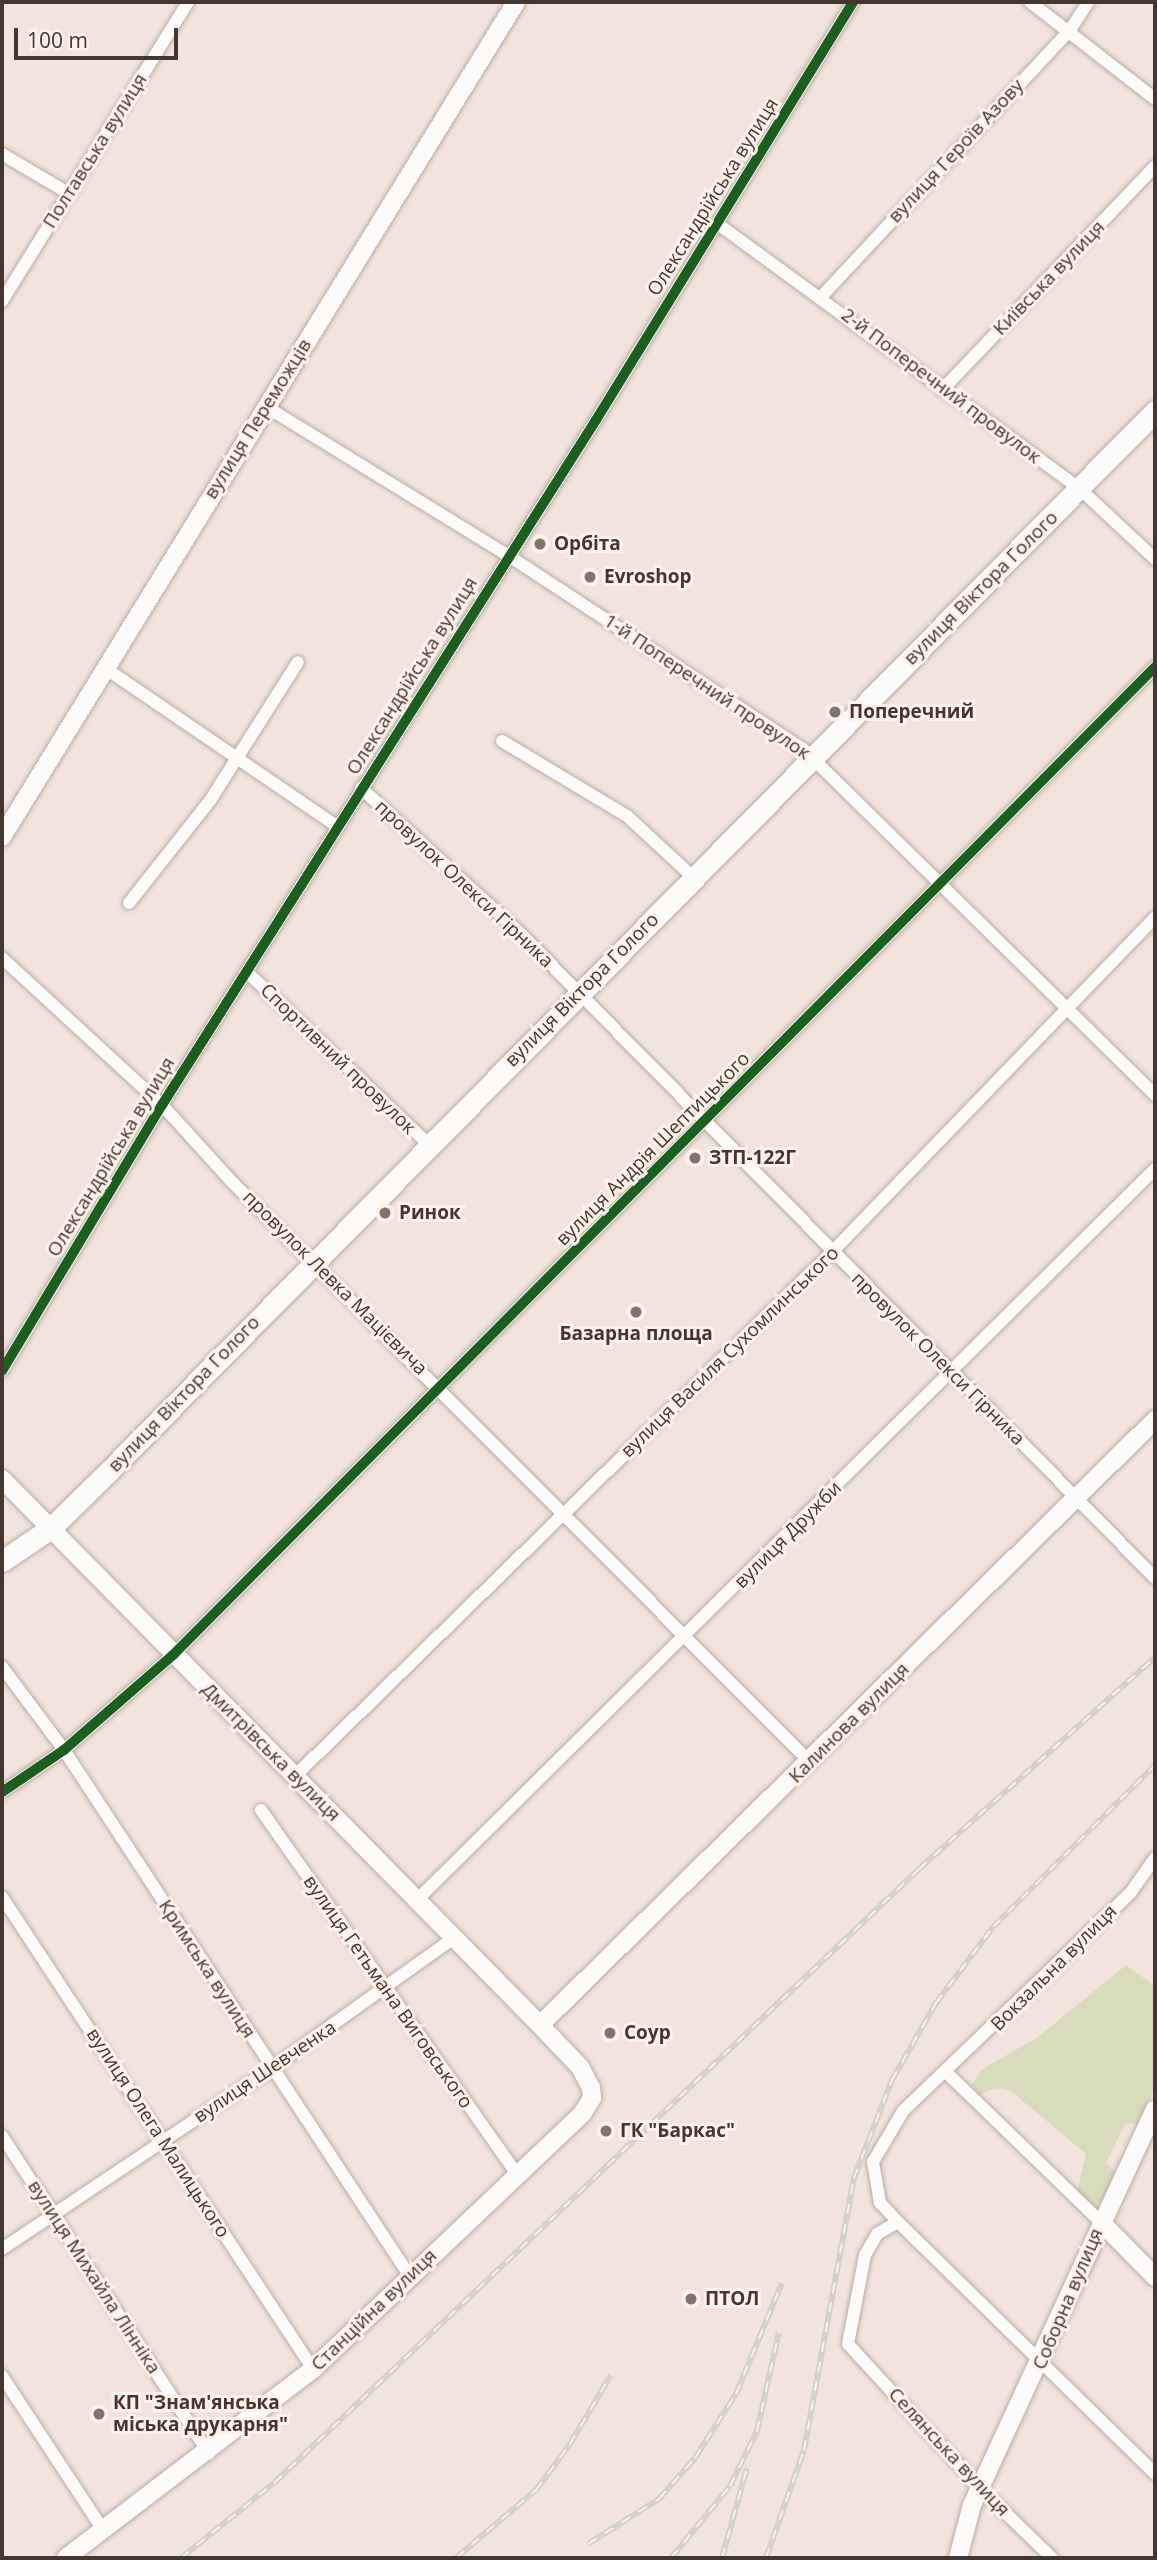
<!DOCTYPE html>
<html>
<head>
<meta charset="utf-8">
<style>
  body { margin:0 }
  #map { position:relative; width:1157px; height:2560px; overflow:hidden; background:#f2e4dc; font-family:"Open Sans",sans-serif }
  div>[style] { position:absolute }
  .green>* { inset:0; background:#d9dbbd }
  .roads { filter:drop-shadow(0 0 2px #b8ada6) drop-shadow(0 0 2px #b8ada6) }
  .street>* { height:12px; margin:-6px; padding:0 6px; transform-origin:6px; border-radius:6px; background:#fdfbfa }
  .secondary>* { height:18px; margin:-9px; padding:0 9px; transform-origin:9px; border-radius:9px; background:#fdfbfa }
  .primary>* { height:21px; margin:-10.5px; padding:0 10.5px; transform-origin:10.5px; border-radius:10.5px; background:#fdfbfa }
  .rail>* { height:6px; margin-top:-3px; transform-origin:0; background:repeating-linear-gradient(90deg,#fef1ea 0 10px,#d4d0ce 0 20px); box-sizing:border-box; border-block:2px solid #d4d0ce }
  .cycleway>* { height:10px; margin:-5px; padding:0 5px; transform-origin:5px; border-radius:5px; background:#1b5e20 }
  .dots>* { width:19px; height:19px; translate:-50% -50%; box-sizing:border-box; border:4px solid #fef1ea; border-radius:50% }
  span { translate:-50% -50%; white-space:nowrap; text-align:center; line-height:1.15; -webkit-text-stroke:6px #fef1ea; paint-order:stroke }
  .street-label { font-size:19px; color:#433730 }
  .poi-label { font-size:19px; color:#433730; font-weight:700 }
  .left { translate:0 -50%; text-align:left }
  .frame { position:absolute; inset:0; border:4px solid #433730; pointer-events:none }
  .scale { position:absolute; left:14px; top:28px; width:164px; height:32px; box-sizing:border-box; border:4px solid #433730; border-top:0; padding-left:9px; font-size:21px; line-height:24px; white-space:nowrap; color:#433730; -webkit-text-stroke:5px #fef1ea; paint-order:stroke }
</style>
</head>
<body>
<div id="map">
  <div class="green">
    <div style="clip-path:polygon(1126px 1965px,1155px 1986px,1155px 2088px,1137px 2123px,1125px 2124px,1106px 2163px,1115px 2171px,1102px 2200px,1094px 2206px,1077px 2192px,1086px 2154px,1011px 2091px,995px 2088px,979px 2095px,972px 2085px,981px 2070px,1038px 2037px)"></div>
  </div>
  <div class="roads">
    <div class="street">
      <div style="left:1030px;top:2px;width:158px;rotate:37.8deg"></div>
      <div style="left:2px;top:154px;width:77px;rotate:30.6deg"></div>
      <div style="left:718px;top:224px;width:449px;rotate:36.2deg"></div>
      <div style="left:1080px;top:489px;width:103px;rotate:43deg"></div>
      <div style="left:821px;top:297px;width:365px;rotate:-47deg"></div>
      <div style="left:1070px;top:30px;width:33px;rotate:-57deg"></div>
      <div style="left:2px;top:301px;width:352px;rotate:-58.1deg"></div>
      <div style="left:942px;top:390px;width:309px;rotate:-46.4deg"></div>
      <div style="left:265px;top:406px;width:286px;rotate:31.6deg"></div>
      <div style="left:509px;top:556px;width:352px;rotate:33.3deg"></div>
      <div style="left:803px;top:749px;width:494px;rotate:44.5deg"></div>
      <div style="left:105px;top:668px;width:281px;rotate:34.3deg"></div>
      <div style="left:502px;top:741px;width:146px;rotate:31deg"></div>
      <div style="left:627px;top:816px;width:91px;rotate:42.8deg"></div>
      <div style="left:361px;top:788px;width:218px;rotate:42.4deg"></div>
      <div style="left:522px;top:935px;width:902px;rotate:45.45deg"></div>
      <div style="left:129px;top:903px;width:132px;rotate:-51.7deg"></div>
      <div style="left:211px;top:799px;width:162px;rotate:-57.6deg"></div>
      <div style="left:2px;top:958px;width:217px;rotate:42.6deg"></div>
      <div style="left:162px;top:1105px;width:104px;rotate:47.7deg"></div>
      <div style="left:232px;top:1182px;width:819px;rotate:45.1deg"></div>
      <div style="left:247px;top:972px;width:251px;rotate:43.5deg"></div>
      <div style="left:2px;top:1371px;width:310px;rotate:-59deg"></div>
      <div style="left:162px;top:1105px;width:811px;rotate:-57.64deg"></div>
      <div style="left:596px;top:420px;width:491px;rotate:-58.4deg"></div>
      <div style="left:2px;top:1667px;width:104px;rotate:53.2deg"></div>
      <div style="left:64px;top:1750px;width:628px;rotate:56.69deg"></div>
      <div style="left:295px;top:1776px;width:750px;rotate:-44.3deg"></div>
      <div style="left:832px;top:1252px;width:465px;rotate:-46deg"></div>
      <div style="left:2px;top:1792px;width:75px;rotate:-34.1deg"></div>
      <div style="left:64px;top:1750px;width:145px;rotate:-41.1deg"></div>
      <div style="left:173px;top:1655px;width:1393px;rotate:-45.17deg"></div>
      <div style="left:261px;top:1810px;width:444px;rotate:54.9deg"></div>
      <div style="left:2px;top:1897px;width:565px;rotate:56.62deg"></div>
      <div style="left:418px;top:1899px;width:1037px;rotate:-44.73deg"></div>
      <div style="left:947px;top:2073px;width:214px;rotate:44.1deg"></div>
      <div style="left:2px;top:2136px;width:379px;rotate:56.9deg"></div>
      <div style="left:898px;top:2222px;width:360px;rotate:44.4deg"></div>
      <div style="left:2px;top:2249px;width:325px;rotate:-33.8deg"></div>
      <div style="left:272px;top:2068px;width:225px;rotate:-35.6deg"></div>
      <div style="left:2px;top:2376px;width:186px;rotate:56.7deg"></div>
      <div style="left:1052px;top:2558px;width:100px;rotate:-135.8deg"></div>
      <div style="left:980px;top:2488px;width:195px;rotate:-132.5deg"></div>
      <div style="left:848px;top:2344px;width:91px;rotate:-79.2deg"></div>
      <div style="left:865px;top:2255px;width:24px;rotate:-60deg"></div>
      <div style="left:877px;top:2234px;width:24px;rotate:-30deg"></div>
      <div style="left:898px;top:2222px;width:26px;rotate:-133deg"></div>
      <div style="left:880px;top:2203px;width:42px;rotate:-99.7deg"></div>
      <div style="left:873px;top:2162px;width:59px;rotate:-59.5deg"></div>
      <div style="left:903px;top:2111px;width:316px;rotate:-43.8deg"></div>
      <div style="left:1131px;top:1892px;width:42px;rotate:-54.8deg"></div>
    </div>
    <div class="secondary">
      <div style="left:2px;top:837px;width:981px;rotate:-58.38deg"></div>
      <div style="left:2px;top:1479px;width:767px;rotate:45.42deg"></div>
      <div style="left:540px;top:2025px;width:58px;rotate:46.4deg"></div>
      <div style="left:580px;top:2067px;width:24px;rotate:62deg"></div>
      <div style="left:591px;top:2088px;width:10px;rotate:84deg"></div>
      <div style="left:592px;top:2098px;width:19px;rotate:122deg"></div>
      <div style="left:582px;top:2114px;width:371px;rotate:136.5deg"></div>
      <div style="left:313px;top:2369px;width:311px;rotate:142.6deg"></div>
      <div style="left:540px;top:2025px;width:863px;rotate:-44.53deg"></div>
      <div style="left:1101px;top:2222px;width:77px;rotate:45.5deg"></div>
      <div style="left:958px;top:2558px;width:55px;rotate:-75.2deg"></div>
      <div style="left:972px;top:2505px;width:436px;rotate:-65.2deg"></div>
    </div>
    <div class="primary">
      <div style="left:2px;top:1561px;width:59px;rotate:-34deg"></div>
      <div style="left:51px;top:1528px;width:83px;rotate:-44.5deg"></div>
      <div style="left:110px;top:1470px;width:1488px;rotate:-45.38deg"></div>
    </div>
  </div>
  <div class="rail">
    <div style="left:588px;top:2544px;width:84px;rotate:-32.4deg"></div>
    <div style="left:659px;top:2499px;width:55px;rotate:-48.7deg"></div>
    <div style="left:695px;top:2458px;width:76px;rotate:-57.4deg"></div>
    <div style="left:736px;top:2394px;width:120px;rotate:-67.5deg"></div>
    <div style="left:181px;top:2558px;width:119px;rotate:-38.9deg"></div>
    <div style="left:274px;top:2483px;width:891px;rotate:-43.59deg"></div>
    <div style="left:919px;top:1869px;width:317px;rotate:-41.9deg"></div>
    <div style="left:456px;top:2558px;width:105px;rotate:-40.4deg"></div>
    <div style="left:536px;top:2490px;width:57px;rotate:-53.5deg"></div>
    <div style="left:570px;top:2444px;width:80px;rotate:-59.3deg"></div>
    <div style="left:671px;top:2558px;width:93px;rotate:-50.7deg"></div>
    <div style="left:730px;top:2486px;width:61px;rotate:-63.9deg"></div>
    <div style="left:757px;top:2431px;width:101px;rotate:-77.5deg"></div>
    <div style="left:722px;top:2558px;width:93px;rotate:-74.5deg"></div>
    <div style="left:766px;top:2558px;width:114px;rotate:-70.6deg"></div>
    <div style="left:804px;top:2450px;width:277px;rotate:-79.6deg"></div>
    <div style="left:854px;top:2178px;width:105px;rotate:-68.8deg"></div>
    <div style="left:892px;top:2080px;width:89px;rotate:-60.3deg"></div>
    <div style="left:936px;top:2003px;width:95px;rotate:-53.1deg"></div>
    <div style="left:993px;top:1927px;width:229px;rotate:-45deg"></div>
  </div>
  <div class="cycleway">
    <div style="left:2px;top:1371px;width:310px;rotate:-59deg"></div>
    <div style="left:162px;top:1105px;width:811px;rotate:-57.64deg"></div>
    <div style="left:596px;top:420px;width:491px;rotate:-58.4deg"></div>
    <div style="left:2px;top:1792px;width:75px;rotate:-34.1deg"></div>
    <div style="left:64px;top:1750px;width:145px;rotate:-41.1deg"></div>
    <div style="left:173px;top:1655px;width:1393px;rotate:-45.17deg"></div>
  </div>
  <div class="dots">
    <div style="left:540px;top:544px;background:#80746c"></div>
    <div style="left:590px;top:577px;background:#80746c"></div>
    <div style="left:835px;top:712px;background:#80746c"></div>
    <div style="left:695px;top:1158px;background:#80746c"></div>
    <div style="left:385px;top:1213px;background:#80746c"></div>
    <div style="left:636px;top:1312px;background:#80746c"></div>
    <div style="left:610px;top:2033px;background:#80746c"></div>
    <div style="left:606px;top:2131px;background:#80746c"></div>
    <div style="left:691px;top:2299px;background:#80746c"></div>
    <div style="left:99px;top:2414px;background:#80746c"></div>
  </div>
  <div class="street-label">
    <span style="left:95px;top:151px;rotate:-58deg">Полтавська вулиця</span>
    <span style="left:956px;top:151px;rotate:-47deg">вулиця Героїв Азову</span>
    <span style="left:713px;top:197px;rotate:-58deg">Олександрійська вулиця</span>
    <span style="left:1049px;top:278px;rotate:-46deg">Київська вулиця</span>
    <span style="left:941px;top:386px;rotate:37deg">2-й Поперечний провулок</span>
    <span style="left:258px;top:419px;rotate:-58deg">вулиця Переможців</span>
    <span style="left:981px;top:588px;rotate:-45deg">вулиця Віктора Голого</span>
    <span style="left:412px;top:676px;rotate:-58deg">Олександрійська вулиця</span>
    <span style="left:707px;top:687px;rotate:34deg">1-й Поперечний провулок</span>
    <span style="left:464px;top:884px;rotate:43deg">провулок Олекси Гірника</span>
    <span style="left:582px;top:990px;rotate:-45deg">вулиця Віктора Голого</span>
    <span style="left:338px;top:1059px;rotate:44deg">Спортивний провулок</span>
    <span style="left:653px;top:1149px;rotate:-45deg">вулиця Андрія Шептицького</span>
    <span style="left:111px;top:1157px;rotate:-59deg">Олександрійська вулиця</span>
    <span style="left:335px;top:1283px;rotate:45deg">провулок Левка Мацієвича</span>
    <span style="left:730px;top:1352px;rotate:-44deg">вулиця Василя Сухомлинського</span>
    <span style="left:938px;top:1359px;rotate:45deg">провулок Олекси Гірника</span>
    <span style="left:184px;top:1394px;rotate:-46deg">вулиця Віктора Голого</span>
    <span style="left:788px;top:1535px;rotate:-45deg">вулиця Дружби</span>
    <span style="left:849px;top:1723px;rotate:-45deg">Калинова вулиця</span>
    <span style="left:271px;top:1752px;rotate:45deg">Дмитрівська вулиця</span>
    <span style="left:1054px;top:1968px;rotate:-45deg">Вокзальна вулиця</span>
    <span style="left:207px;top:1969px;rotate:57deg">Кримська вулиця</span>
    <span style="left:388px;top:1992px;rotate:55deg">вулиця Гетьмана Виговського</span>
    <span style="left:265px;top:2072px;rotate:-34deg">вулиця Шевченка</span>
    <span style="left:158px;top:2133px;rotate:57deg">вулиця Олега Малицького</span>
    <span style="left:94px;top:2277px;rotate:57deg">вулиця Михайла Лінніка</span>
    <span style="left:1068px;top:2299px;rotate:-67deg">Соборна вулиця</span>
    <span style="left:374px;top:2310px;rotate:-44deg">Станційна вулиця</span>
    <span style="left:949px;top:2452px;rotate:47deg">Селянська вулиця</span>
  </div>
  <div class="poi-label">
    <span class="left" style="left:554px;top:544px">Орбіта</span>
    <span class="left" style="left:604px;top:577px">Evroshop</span>
    <span class="left" style="left:849px;top:712px">Поперечний</span>
    <span class="left" style="left:709px;top:1158px">ЗТП-122Г</span>
    <span class="left" style="left:399px;top:1213px">Ринок</span>
    <span style="left:636px;top:1334px">Базарна площа</span>
    <span class="left" style="left:624px;top:2033px">Соур</span>
    <span class="left" style="left:620px;top:2131px">ГК "Баркас"</span>
    <span class="left" style="left:705px;top:2299px">ПТОЛ</span>
    <span class="left" style="left:113px;top:2414px">КП "Знам'янська<br>міська друкарня"</span>
  </div>
  <div class="frame"></div>
  <div class="scale">100 m</div>
</div>
</body>
</html>
